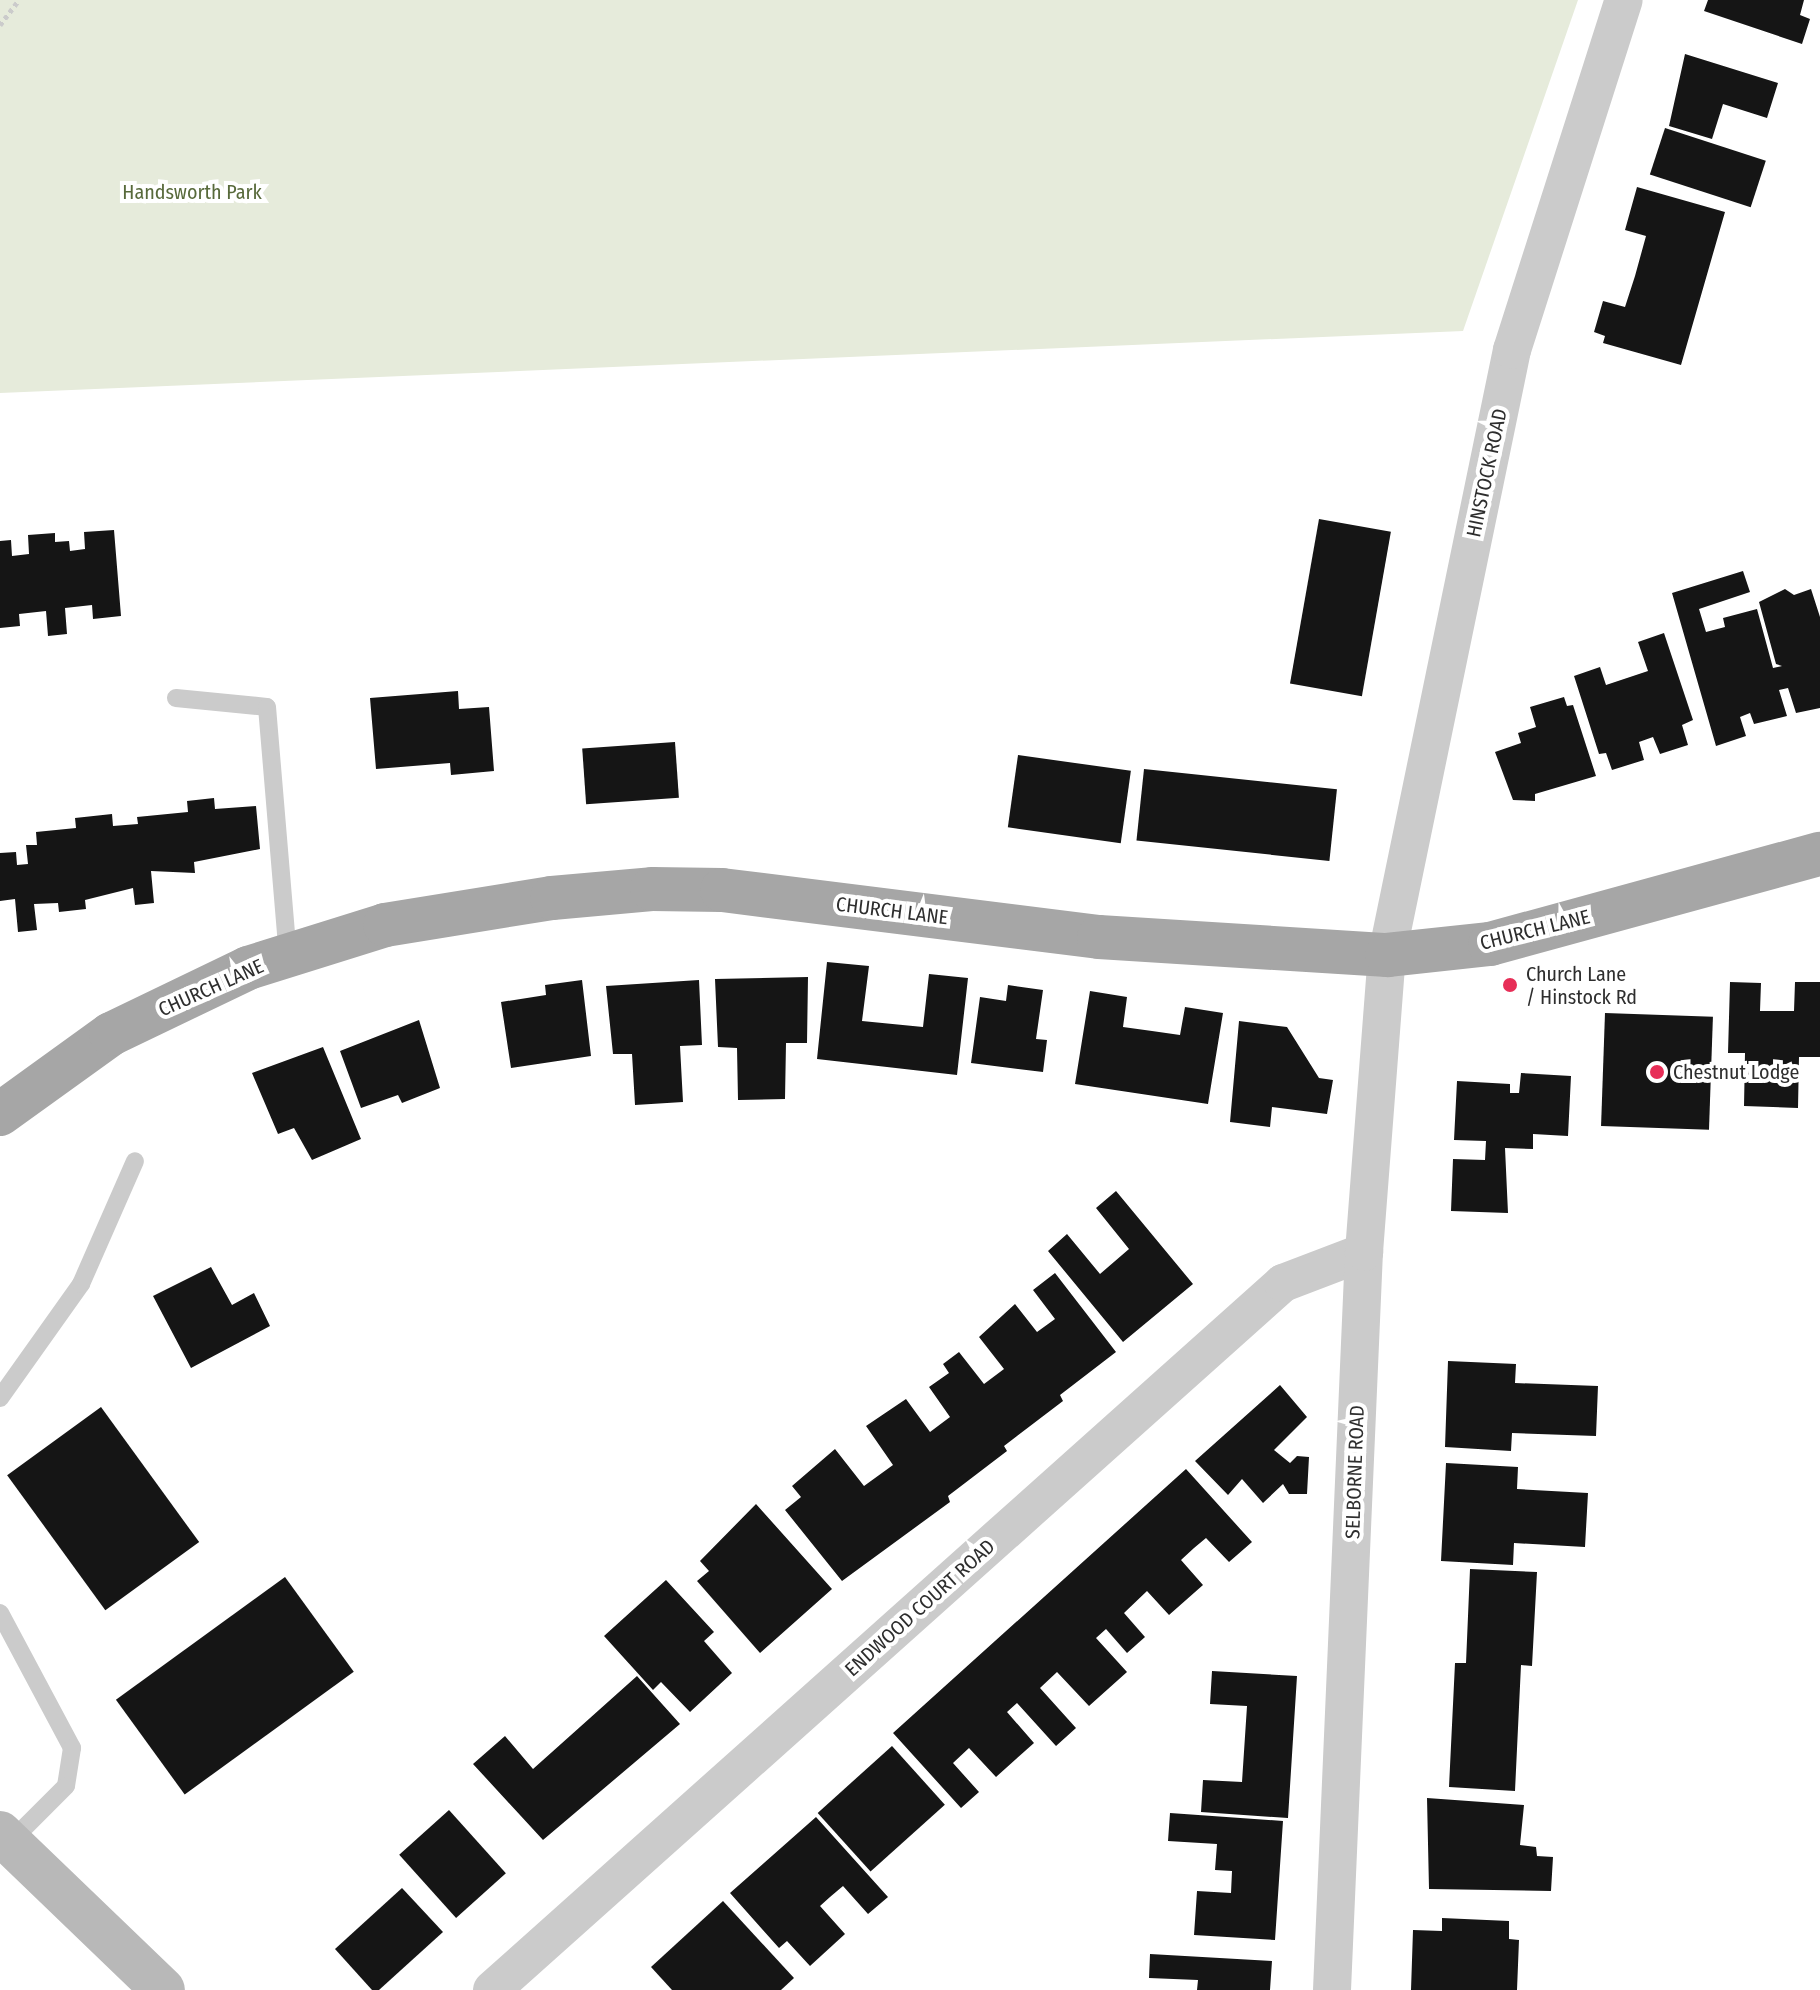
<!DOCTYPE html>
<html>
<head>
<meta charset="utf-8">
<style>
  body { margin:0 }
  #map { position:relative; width:1820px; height:1990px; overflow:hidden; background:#fff; font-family:"Fira Sans Condensed",sans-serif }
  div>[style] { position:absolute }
  .green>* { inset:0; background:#e6ebdb }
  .building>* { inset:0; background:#151515; transform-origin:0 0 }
  .path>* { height:5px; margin-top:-2.5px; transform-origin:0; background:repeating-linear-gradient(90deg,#cbcbcb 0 4px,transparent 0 8px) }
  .service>* { height:18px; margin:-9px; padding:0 9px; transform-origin:9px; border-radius:9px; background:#cbcbcb }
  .minor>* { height:38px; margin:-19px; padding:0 19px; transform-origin:19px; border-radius:19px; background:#cbcbcb }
  .secondary>* { height:44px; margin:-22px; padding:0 22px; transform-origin:22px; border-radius:22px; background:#b8b8b8 }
  .primary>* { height:44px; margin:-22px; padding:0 22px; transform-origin:22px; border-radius:22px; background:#a6a6a6 }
  .dots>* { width:22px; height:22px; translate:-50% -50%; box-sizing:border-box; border:4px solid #fff; border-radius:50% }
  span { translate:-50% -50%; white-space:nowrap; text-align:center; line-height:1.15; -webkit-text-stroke:8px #fff; paint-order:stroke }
  .park-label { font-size:20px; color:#586a3b }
  .street-label { font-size:20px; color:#2e2e2e }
  .poi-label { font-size:20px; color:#2e2e2e }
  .left { translate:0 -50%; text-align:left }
</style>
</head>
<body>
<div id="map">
  <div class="green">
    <div style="clip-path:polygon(0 0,1578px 0,1463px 331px,0 393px)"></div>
  </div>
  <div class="building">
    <div style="clip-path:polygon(1708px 0,1804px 0,1800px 15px,1810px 19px,1802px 44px,1704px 11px)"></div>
    <div style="clip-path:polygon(1685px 54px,1778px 83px,1767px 118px,1723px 104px,1712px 139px,1669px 126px)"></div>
    <div style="left:1665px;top:128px;width:106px;height:49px;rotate:18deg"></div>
    <div style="clip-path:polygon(1637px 187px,1725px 212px,1681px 365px,1603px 343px,1605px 336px,1594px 332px,1603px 301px,1625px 307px,1635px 276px,1646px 236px,1625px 230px)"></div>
    <div style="left:1319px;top:519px;width:73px;height:167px;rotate:10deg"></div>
    <div style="clip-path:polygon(114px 530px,121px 616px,93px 619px,92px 605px,65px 608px,67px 634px,48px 636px,46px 611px,19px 614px,20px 626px,0 628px,0 541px,11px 540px,12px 556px,29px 554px,28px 535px,55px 533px,55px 542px,69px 541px,70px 551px,85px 549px,84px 532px)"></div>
    <div style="clip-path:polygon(1743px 571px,1750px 592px,1699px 609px,1706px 632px,1725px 627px,1723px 618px,1757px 609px,1773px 668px,1782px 666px,1776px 664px,1759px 602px,1785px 589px,1794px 595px,1811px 589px,1820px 617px,1820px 708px,1796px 713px,1788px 688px,1779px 690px,1787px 716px,1754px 724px,1750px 713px,1740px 717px,1746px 736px,1716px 746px,1672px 593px)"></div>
    <div style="clip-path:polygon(1664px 633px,1693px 720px,1682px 725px,1688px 745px,1660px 754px,1653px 737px,1639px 742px,1644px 760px,1612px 770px,1606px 753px,1599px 754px,1574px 676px,1600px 667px,1606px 685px,1648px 671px,1638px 642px)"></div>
    <div style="clip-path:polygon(458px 691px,459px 709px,489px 707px,494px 771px,451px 775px,450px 763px,376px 769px,370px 698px)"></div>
    <div style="clip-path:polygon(1564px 697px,1567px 706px,1573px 705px,1596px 776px,1535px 794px,1535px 801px,1513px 800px,1495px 752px,1521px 743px,1518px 733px,1536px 727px,1530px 707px)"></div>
    <div style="left:675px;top:742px;width:56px;height:93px;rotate:86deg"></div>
    <div style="left:1018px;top:755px;width:114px;height:73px;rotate:8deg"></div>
    <div style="left:1144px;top:769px;width:194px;height:72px;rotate:6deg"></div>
    <div style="clip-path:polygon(214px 798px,215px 809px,256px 806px,260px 849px,194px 862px,195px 873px,151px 871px,154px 903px,135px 905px,133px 888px,85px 900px,86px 909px,59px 912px,58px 903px,34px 904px,37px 930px,18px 932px,15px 899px,0 901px,0 853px,16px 852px,17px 865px,28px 864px,26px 845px,37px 845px,36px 832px,76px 828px,75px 818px,112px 814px,113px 826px,138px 824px,137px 817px,188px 812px,187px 801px)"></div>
    <div style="clip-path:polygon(827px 962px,869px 966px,862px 1021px,923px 1027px,929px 974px,968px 978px,957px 1075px,817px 1059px)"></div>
    <div style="clip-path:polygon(808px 977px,807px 1043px,786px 1043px,785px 1099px,738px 1100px,737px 1048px,718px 1047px,715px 979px)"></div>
    <div style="clip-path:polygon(582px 980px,591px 1056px,511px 1068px,501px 1002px,546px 995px,545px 985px)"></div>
    <div style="clip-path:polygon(699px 980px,702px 1045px,680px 1046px,683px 1102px,635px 1105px,632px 1054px,613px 1054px,606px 986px)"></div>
    <div style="clip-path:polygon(1730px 982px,1761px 983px,1760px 1011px,1794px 1011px,1795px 982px,1820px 982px,1820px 1057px,1799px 1057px,1798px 1108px,1744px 1106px,1745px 1053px,1728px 1053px)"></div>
    <div style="clip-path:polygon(1008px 985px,1043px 990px,1036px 1039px,1047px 1040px,1043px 1072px,971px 1063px,980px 997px,1006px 1001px)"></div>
    <div style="clip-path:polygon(1090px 991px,1127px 997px,1123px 1027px,1152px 1031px,1180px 1035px,1185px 1007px,1223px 1013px,1208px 1104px,1075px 1084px)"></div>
    <div style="left:1605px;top:1013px;width:108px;height:113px;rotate:2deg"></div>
    <div style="clip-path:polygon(419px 1020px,440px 1088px,402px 1103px,398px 1095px,361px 1108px,340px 1051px)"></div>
    <div style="clip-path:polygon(1239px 1021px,1287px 1027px,1319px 1078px,1333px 1080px,1327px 1114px,1272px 1107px,1270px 1127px,1230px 1122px)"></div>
    <div style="clip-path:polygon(323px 1047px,361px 1139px,312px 1160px,294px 1128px,278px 1134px,252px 1073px)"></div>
    <div style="clip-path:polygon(1521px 1073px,1571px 1076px,1568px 1136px,1533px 1134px,1533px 1149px,1505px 1148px,1508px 1213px,1451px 1211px,1453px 1159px,1485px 1160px,1486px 1141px,1454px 1140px,1457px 1081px,1510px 1084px,1510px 1093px,1519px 1093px)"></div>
    <div style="clip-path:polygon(1116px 1191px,1193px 1284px,1123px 1342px,1048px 1251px,1067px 1234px,1100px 1274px,1129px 1249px,1096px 1208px)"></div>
    <div style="clip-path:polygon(211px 1267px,232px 1305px,254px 1293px,270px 1326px,191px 1368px,153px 1296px)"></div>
    <div style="clip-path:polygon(1055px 1273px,1116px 1352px,1060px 1395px,1063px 1401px,1004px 1446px,1007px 1451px,948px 1496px,950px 1502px,842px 1581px,785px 1510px,801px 1497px,792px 1486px,835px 1449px,864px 1486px,893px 1465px,866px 1426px,906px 1399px,930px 1432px,950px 1417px,929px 1387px,949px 1373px,943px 1364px,959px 1352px,984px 1384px,1004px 1369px,979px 1337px,1015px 1304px,1037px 1332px,1055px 1319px,1033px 1290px)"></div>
    <div style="clip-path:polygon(1448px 1361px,1516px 1364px,1515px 1383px,1598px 1386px,1596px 1436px,1512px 1433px,1511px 1451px,1445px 1447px)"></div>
    <div style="clip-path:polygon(1280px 1385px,1307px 1417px,1274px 1450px,1290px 1463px,1297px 1456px,1309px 1457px,1307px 1494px,1289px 1494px,1283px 1484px,1263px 1503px,1242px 1479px,1228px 1495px,1195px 1461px)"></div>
    <div style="left:101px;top:1407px;width:167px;height:116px;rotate:54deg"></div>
    <div style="clip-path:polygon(1446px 1463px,1518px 1467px,1517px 1489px,1588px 1493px,1585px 1547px,1514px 1543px,1513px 1565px,1441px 1561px)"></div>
    <div style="clip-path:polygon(1186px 1469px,1252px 1542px,1229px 1562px,1206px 1538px,1194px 1548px,1181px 1560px,1203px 1585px,1169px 1615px,1147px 1591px,1124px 1613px,1145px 1637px,1127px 1653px,1106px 1629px,1096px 1638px,1127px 1672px,1089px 1706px,1057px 1672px,1040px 1688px,1076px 1728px,1056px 1746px,1017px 1703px,1007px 1712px,1034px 1743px,996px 1777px,969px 1748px,953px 1763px,979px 1792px,961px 1808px,893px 1733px)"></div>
    <div style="clip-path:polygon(756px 1504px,832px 1589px,760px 1653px,697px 1581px,709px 1571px,700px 1561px)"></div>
    <div style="clip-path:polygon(1470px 1569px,1537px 1572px,1532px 1666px,1521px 1665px,1515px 1791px,1449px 1787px,1455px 1663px,1466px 1663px)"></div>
    <div style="left:285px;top:1577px;width:117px;height:209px;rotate:54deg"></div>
    <div style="clip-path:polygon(666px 1580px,714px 1632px,704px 1641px,732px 1673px,690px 1712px,661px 1682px,653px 1690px,604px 1636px)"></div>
    <div style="clip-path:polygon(1212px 1671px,1297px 1676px,1288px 1818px,1201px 1812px,1203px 1780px,1242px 1782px,1247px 1706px,1210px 1704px)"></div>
    <div style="clip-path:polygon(637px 1676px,680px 1724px,543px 1840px,473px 1764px,505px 1736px,533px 1769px)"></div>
    <div style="left:892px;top:1746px;width:79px;height:100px;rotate:48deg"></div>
    <div style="clip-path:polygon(1427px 1798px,1524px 1805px,1520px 1845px,1536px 1847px,1537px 1856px,1553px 1857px,1551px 1891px,1429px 1889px)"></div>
    <div style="left:449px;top:1810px;width:85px;height:67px;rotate:48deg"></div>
    <div style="clip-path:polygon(1170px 1813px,1283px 1821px,1275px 1940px,1194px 1935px,1197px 1891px,1231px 1893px,1232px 1871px,1215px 1870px,1217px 1844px,1168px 1841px)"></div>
    <div style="clip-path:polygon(816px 1817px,888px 1897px,868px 1914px,843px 1886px,830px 1897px,820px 1906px,845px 1934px,810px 1966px,787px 1941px,779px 1948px,730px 1893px)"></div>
    <div style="clip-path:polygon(402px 1888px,443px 1932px,379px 1990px,372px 1990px,335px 1949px)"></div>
    <div style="clip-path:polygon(723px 1901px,794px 1978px,781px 1990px,672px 1990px,651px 1967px)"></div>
    <div style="clip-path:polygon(1442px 1918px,1509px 1921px,1509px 1939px,1519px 1940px,1517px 1990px,1411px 1990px,1413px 1930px,1442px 1931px)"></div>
    <div style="clip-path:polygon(1150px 1954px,1272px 1961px,1270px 1990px,1197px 1990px,1198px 1980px,1149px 1978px)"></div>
  </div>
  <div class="path">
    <div style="left:0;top:25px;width:31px;rotate:-53deg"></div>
  </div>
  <div class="service">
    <div style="left:176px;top:698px;width:91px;rotate:5.6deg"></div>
    <div style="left:267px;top:707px;width:250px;rotate:85.2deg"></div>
    <div style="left:0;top:1398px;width:140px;rotate:-54.6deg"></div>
    <div style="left:81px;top:1284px;width:134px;rotate:-66.3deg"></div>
    <div style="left:0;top:1613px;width:153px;rotate:61.9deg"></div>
    <div style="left:72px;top:1748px;width:38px;rotate:99deg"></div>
    <div style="left:66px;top:1786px;width:79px;rotate:135deg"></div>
  </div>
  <div class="minor">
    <div style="left:492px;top:1990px;width:1061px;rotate:-41.79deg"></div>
    <div style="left:1283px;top:1283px;width:87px;rotate:-20.9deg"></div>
    <div style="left:1332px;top:1990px;width:739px;rotate:-87.52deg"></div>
    <div style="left:1364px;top:1252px;width:298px;rotate:-85.6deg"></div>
    <div style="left:1387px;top:955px;width:618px;rotate:-78.33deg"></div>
    <div style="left:1512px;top:350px;width:367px;rotate:-72.3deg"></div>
  </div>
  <div class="secondary">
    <div style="left:0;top:1833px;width:226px;rotate:43.9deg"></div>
  </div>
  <div class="primary">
    <div style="left:0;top:1114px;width:137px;rotate:-35.8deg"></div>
    <div style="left:111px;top:1034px;width:152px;rotate:-25.7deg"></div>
    <div style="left:248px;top:968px;width:144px;rotate:-17.4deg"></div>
    <div style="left:385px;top:925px;width:169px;rotate:-9.2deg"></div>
    <div style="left:552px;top:898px;width:100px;rotate:-5.1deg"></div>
    <div style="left:652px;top:889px;width:70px;rotate:0.8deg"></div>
    <div style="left:722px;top:890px;width:380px;rotate:7.1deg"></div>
    <div style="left:1099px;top:937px;width:289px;rotate:3.6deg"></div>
    <div style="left:1387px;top:955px;width:104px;rotate:-6.1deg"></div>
    <div style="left:1490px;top:944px;width:342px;rotate:-15.3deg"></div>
  </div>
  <div class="dots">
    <div style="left:1510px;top:985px;background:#e72e57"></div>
    <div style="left:1657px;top:1072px;background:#e72e57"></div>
  </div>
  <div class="park-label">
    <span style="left:192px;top:192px">Handsworth Park</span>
  </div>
  <div class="street-label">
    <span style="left:1487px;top:473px;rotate:-78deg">HINSTOCK ROAD</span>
    <span style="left:892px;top:911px;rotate:7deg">CHURCH LANE</span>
    <span style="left:1535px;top:930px;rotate:-14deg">CHURCH LANE</span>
    <span style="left:211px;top:988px;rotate:-24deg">CHURCH LANE</span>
    <span style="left:1355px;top:1472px;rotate:-88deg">SELBORNE ROAD</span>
    <span style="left:920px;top:1608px;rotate:-42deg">ENDWOOD COURT ROAD</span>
  </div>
  <div class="poi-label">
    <span class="left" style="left:1526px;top:986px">Church Lane<br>/ Hinstock Rd</span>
    <span class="left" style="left:1673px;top:1072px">Chestnut Lodge</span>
  </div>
</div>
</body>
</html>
